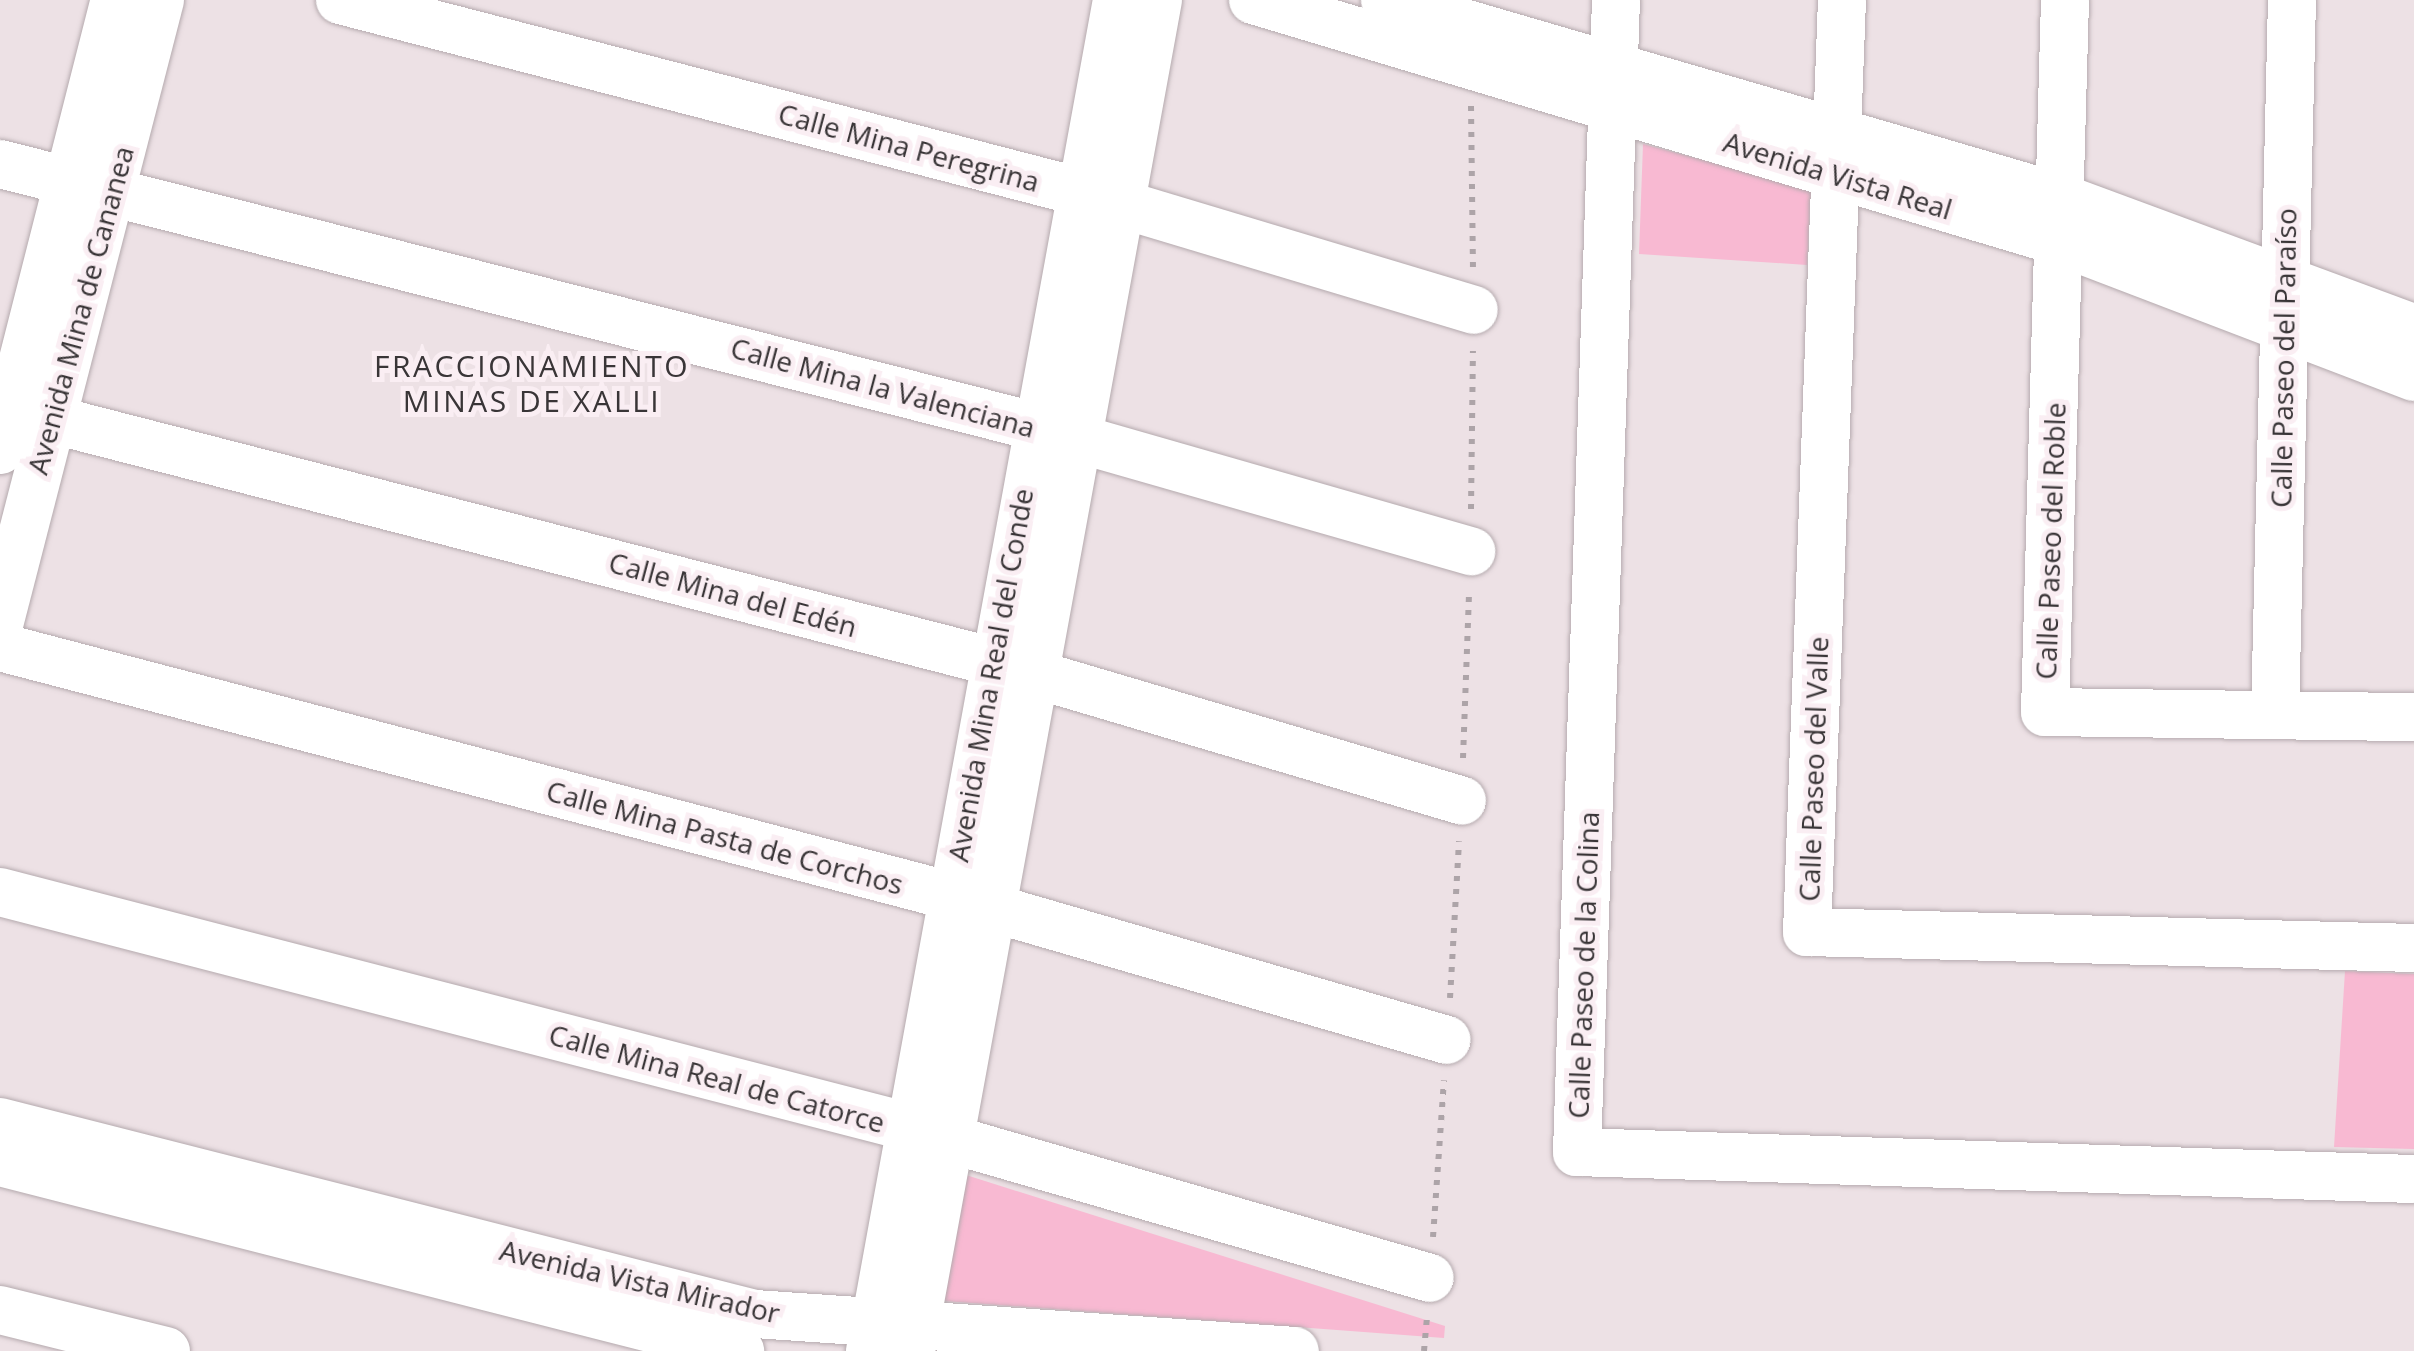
<!DOCTYPE html>
<html>
<head>
<meta charset="utf-8">
<style>
  body { margin:0 }
  #map { position:relative; width:2414px; height:1351px; overflow:hidden; background:#ede1e5; font-family:"Open Sans",sans-serif }
  div>[style] { position:absolute }
  .green>* { inset:0; background:#f8b9d2 }
  .path>* { height:6px; margin-top:-3px; transform-origin:0; background:repeating-linear-gradient(90deg,#ada4a8 0 5px,transparent 0 13px) }
  .roads { filter:drop-shadow(0 0 2px #b5aaae) drop-shadow(0 0 2px #b5aaae) }
  .minor>* { height:48px; margin:-24px; padding:0 24px; transform-origin:24px; border-radius:24px; background:#fff }
  span { translate:-50% -50%; white-space:nowrap; text-align:center; line-height:1.15; -webkit-text-stroke:10px #faeef3; paint-order:stroke }
  .street-label { font-size:28px; color:#393537 }
  .neighbourhood-label { font-size:30px; color:#393537; letter-spacing:2.5px }
</style>
</head>
<body>
<div id="map">
  <div class="green">
    <div style="clip-path:polygon(1643px 144px,1811px 189px,1807px 265px,1639px 254px)"></div>
    <div style="clip-path:polygon(2345px 971px,2414px 974px,2414px 1149px,2334px 1147px)"></div>
    <div style="clip-path:polygon(966px 1175px,1445px 1326px,1444px 1338px,944px 1301px)"></div>
  </div>
  <div class="path">
    <div style="left:1471px;top:106px;width:163px;rotate:89.3deg"></div>
    <div style="left:1471px;top:509px;width:158px;rotate:-89.3deg"></div>
    <div style="left:1463px;top:758px;width:167px;rotate:-87.9deg"></div>
    <div style="left:1450px;top:998px;width:157px;rotate:-86.7deg"></div>
    <div style="left:1433px;top:1237px;width:157px;rotate:-86deg"></div>
    <div style="left:1424px;top:1351px;width:36px;rotate:-85deg"></div>
  </div>
  <div class="roads">
    <div class="minor">
      <div style="left:340px;top:0;width:765px;rotate:14.53deg"></div>
      <div style="left:1081px;top:192px;width:410px;rotate:16.7deg"></div>
      <div style="left:1253px;top:0;width:840px;rotate:16.67deg"></div>
      <div style="left:2058px;top:241px;width:381px;rotate:20.9deg"></div>
      <div style="left:1385px;top:0;width:702px;rotate:16.29deg"></div>
      <div style="left:2059px;top:197px;width:378px;rotate:20.3deg"></div>
      <div style="left:1616px;top:0;width:1153px;rotate:91.94deg"></div>
      <div style="left:1577px;top:1152px;width:837px;rotate:1.85deg"></div>
      <div style="left:1842px;top:0;width:933px;rotate:92.15deg"></div>
      <div style="left:1807px;top:932px;width:607px;rotate:1.51deg"></div>
      <div style="left:2065px;top:0;width:712px;rotate:91.61deg"></div>
      <div style="left:2045px;top:712px;width:369px;rotate:0.8deg"></div>
      <div style="left:0;top:164px;width:1067px;rotate:14.22deg"></div>
      <div style="left:1034px;top:426px;width:455px;rotate:16deg"></div>
      <div style="left:0;top:406px;width:1026px;rotate:14.44deg"></div>
      <div style="left:994px;top:662px;width:488px;rotate:16.5deg"></div>
      <div style="left:0;top:450px;width:464px;rotate:-75.7deg"></div>
      <div style="left:0;top:621px;width:641px;rotate:-75.55deg"></div>
      <div style="left:0;top:647px;width:983px;rotate:14.67deg"></div>
      <div style="left:951px;top:896px;width:516px;rotate:16.19deg"></div>
      <div style="left:2275px;top:715px;width:715px;rotate:-88.64deg"></div>
      <div style="left:0;top:892px;width:939px;rotate:14.5deg"></div>
      <div style="left:909px;top:1127px;width:542px;rotate:16.16deg"></div>
      <div style="left:0;top:1122px;width:779px;rotate:14.27deg"></div>
      <div style="left:755px;top:1314px;width:541px;rotate:3.92deg"></div>
      <div style="left:0;top:1162px;width:764px;rotate:14.33deg"></div>
      <div style="left:0;top:1310px;width:171px;rotate:13.9deg"></div>
      <div style="left:870px;top:1351px;width:1373px;rotate:-79.64deg"></div>
      <div style="left:911px;top:1351px;width:1373px;rotate:-79.64deg"></div>
    </div>
  </div>
  <div class="street-label">
    <span style="left:909px;top:147px;rotate:15deg">Calle Mina Peregrina</span>
    <span style="left:1838px;top:175px;rotate:17deg">Avenida Vista Real</span>
    <span style="left:80px;top:310px;rotate:-75deg">Avenida Mina de Cananea</span>
    <span style="left:2283px;top:358px;rotate:-89deg">Calle Paseo del Paraíso</span>
    <span style="left:883px;top:387px;rotate:15deg">Calle Mina la Valenciana</span>
    <span style="left:2050px;top:541px;rotate:-88deg">Calle Paseo del Roble</span>
    <span style="left:733px;top:594px;rotate:15deg">Calle Mina del Edén</span>
    <span style="left:990px;top:675px;rotate:-80deg">Avenida Mina Real del Conde</span>
    <span style="left:1813px;top:769px;rotate:-88deg">Calle Paseo del Valle</span>
    <span style="left:725px;top:837px;rotate:15deg">Calle Mina Pasta de Corchos</span>
    <span style="left:1583px;top:965px;rotate:-88deg">Calle Paseo de la Colina</span>
    <span style="left:717px;top:1078px;rotate:15deg">Calle Mina Real de Catorce</span>
    <span style="left:640px;top:1281px;rotate:13deg">Avenida Vista Mirador</span>
  </div>
  <div class="neighbourhood-label">
    <span style="left:532px;top:383px">FRACCIONAMIENTO<br>MINAS DE XALLI</span>
  </div>
</div>
</body>
</html>
